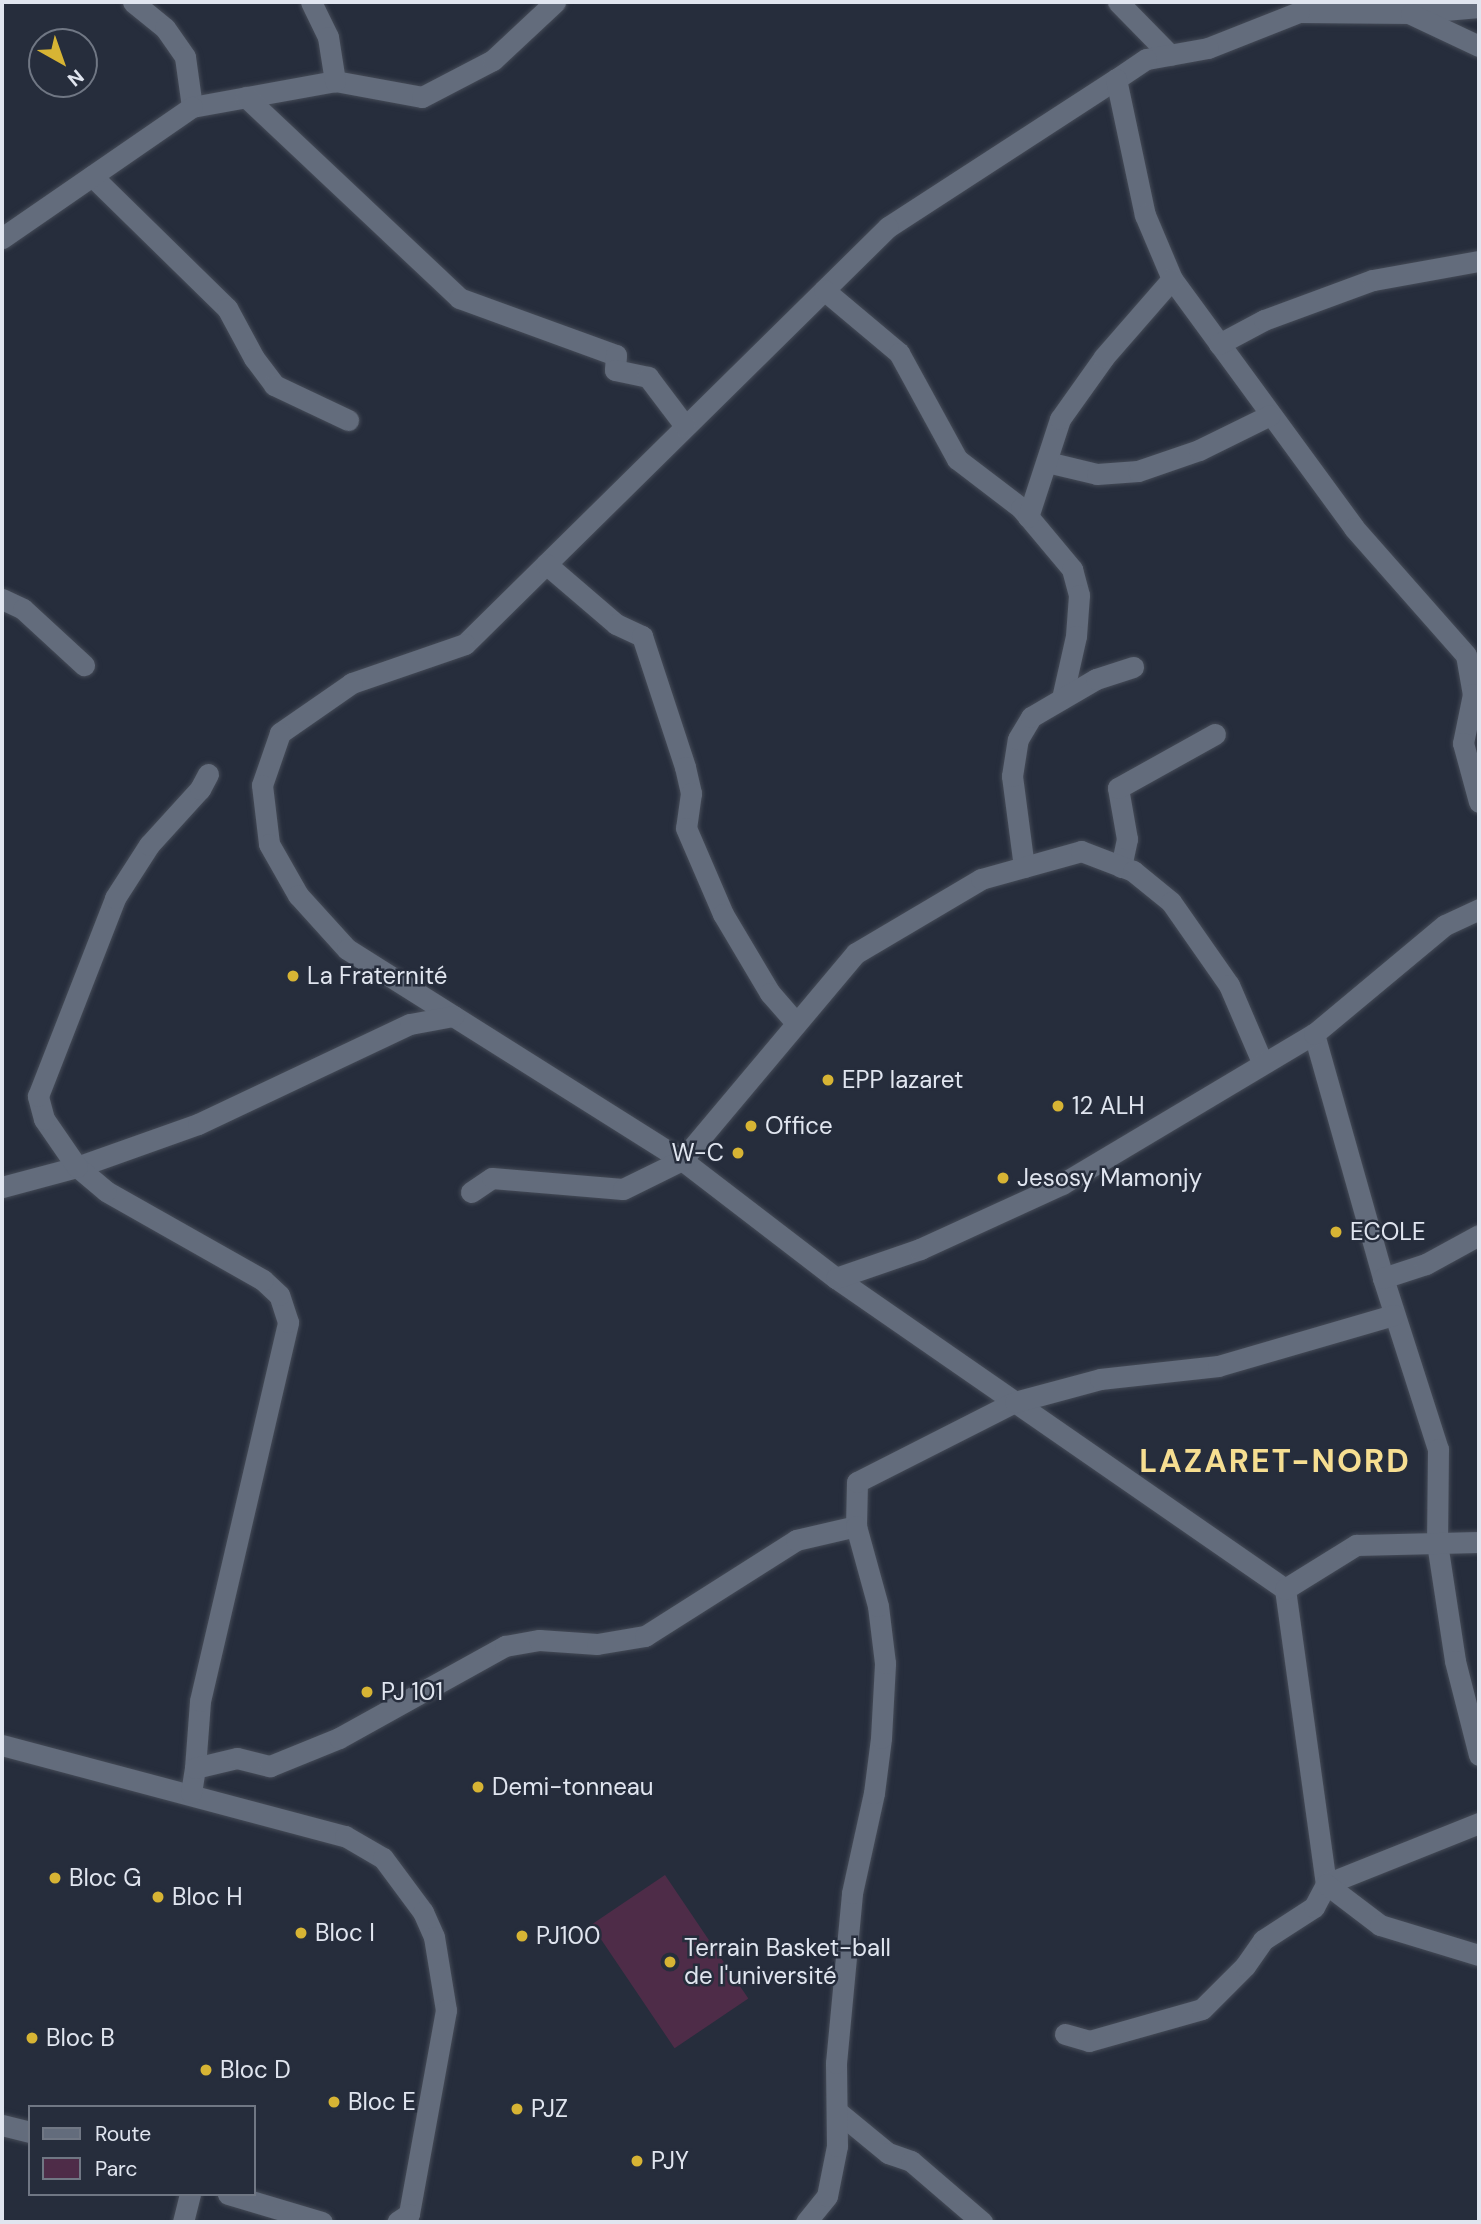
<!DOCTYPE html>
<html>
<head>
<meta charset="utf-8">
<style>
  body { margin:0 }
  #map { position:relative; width:1481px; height:2224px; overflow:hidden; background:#262d3c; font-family:"DM Sans",sans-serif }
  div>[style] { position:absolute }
  .green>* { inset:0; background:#4e2c48; transform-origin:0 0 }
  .roads { filter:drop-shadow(0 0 2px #454b57) drop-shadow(0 0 2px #454b57) }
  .minor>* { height:21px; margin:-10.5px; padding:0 10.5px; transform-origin:10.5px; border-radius:10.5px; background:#636c7c }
  .dots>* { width:19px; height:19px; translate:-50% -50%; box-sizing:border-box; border:4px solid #262d3c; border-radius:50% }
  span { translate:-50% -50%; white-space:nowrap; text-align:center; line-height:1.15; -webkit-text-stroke:5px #262d3c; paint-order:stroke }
  .poi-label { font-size:24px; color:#e0e5ef }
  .left { translate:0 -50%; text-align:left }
  .right { translate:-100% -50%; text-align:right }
  .district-label { font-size:32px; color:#f6de91; font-weight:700; letter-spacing:2px }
  .frame { position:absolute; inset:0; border:4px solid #e0e5ef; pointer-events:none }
  .legend { position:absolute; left:28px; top:2105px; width:228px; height:91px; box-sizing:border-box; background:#262d3c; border:2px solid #707784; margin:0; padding:9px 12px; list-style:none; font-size:21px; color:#e0e5ef }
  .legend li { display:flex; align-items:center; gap:14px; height:35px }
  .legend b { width:35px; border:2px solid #707784 }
  .north { position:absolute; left:28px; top:28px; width:70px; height:70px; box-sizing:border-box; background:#262d3c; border:2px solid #707784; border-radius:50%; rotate:140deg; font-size:19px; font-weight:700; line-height:28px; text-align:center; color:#e0e5ef }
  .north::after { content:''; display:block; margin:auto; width:24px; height:32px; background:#d7b434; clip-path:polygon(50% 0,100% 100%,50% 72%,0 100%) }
</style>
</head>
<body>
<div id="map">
  <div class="green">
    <div style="left:665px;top:1875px;width:149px;height:89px;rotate:56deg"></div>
  </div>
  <div class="roads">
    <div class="minor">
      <div style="left:133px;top:2px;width:41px;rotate:39.1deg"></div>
      <div style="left:165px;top:28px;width:35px;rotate:55deg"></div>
      <div style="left:185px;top:57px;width:50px;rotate:82deg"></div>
      <div style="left:192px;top:107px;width:145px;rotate:-10.3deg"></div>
      <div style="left:335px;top:81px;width:88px;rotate:10.4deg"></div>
      <div style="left:422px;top:97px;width:80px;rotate:-27.5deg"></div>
      <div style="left:493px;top:60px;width:85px;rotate:-43.1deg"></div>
      <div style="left:311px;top:2px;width:39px;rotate:64deg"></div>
      <div style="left:328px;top:37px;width:45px;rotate:81deg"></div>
      <div style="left:1118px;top:2px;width:74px;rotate:45.5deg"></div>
      <div style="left:1479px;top:7px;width:69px;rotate:175deg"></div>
      <div style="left:1410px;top:13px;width:111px;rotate:-179.5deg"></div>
      <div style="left:1299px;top:12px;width:98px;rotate:158.4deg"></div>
      <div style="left:1208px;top:48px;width:63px;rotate:169.9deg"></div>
      <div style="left:1146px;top:59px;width:36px;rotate:146deg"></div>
      <div style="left:1116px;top:79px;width:272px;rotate:147deg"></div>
      <div style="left:888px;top:227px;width:594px;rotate:135.41deg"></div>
      <div style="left:465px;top:644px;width:120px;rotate:161deg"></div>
      <div style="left:352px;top:683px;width:88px;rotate:145.2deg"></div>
      <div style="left:280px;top:733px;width:55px;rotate:109.1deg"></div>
      <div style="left:262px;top:785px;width:59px;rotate:83.2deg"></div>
      <div style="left:269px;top:844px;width:59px;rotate:60.4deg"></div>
      <div style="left:298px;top:895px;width:73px;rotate:47.8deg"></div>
      <div style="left:347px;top:949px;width:396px;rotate:32.2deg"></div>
      <div style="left:682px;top:1160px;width:194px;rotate:37.5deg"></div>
      <div style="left:836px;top:1278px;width:546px;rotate:34.71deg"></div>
      <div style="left:1285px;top:1589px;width:298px;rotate:82.1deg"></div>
      <div style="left:1326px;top:1884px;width:165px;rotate:-21.7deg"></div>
      <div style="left:1411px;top:14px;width:75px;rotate:25.2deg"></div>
      <div style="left:1116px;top:79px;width:139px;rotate:78deg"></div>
      <div style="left:1145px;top:215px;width:69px;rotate:67.1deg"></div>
      <div style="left:1172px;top:279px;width:308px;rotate:53.8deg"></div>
      <div style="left:1354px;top:528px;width:169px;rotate:48.6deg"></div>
      <div style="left:1466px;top:655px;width:40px;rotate:80deg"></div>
      <div style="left:1473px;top:694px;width:50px;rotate:101.5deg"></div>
      <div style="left:1463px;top:743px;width:61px;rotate:74.8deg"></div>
      <div style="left:246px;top:97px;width:293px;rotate:43.3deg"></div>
      <div style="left:459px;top:298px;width:167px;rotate:20deg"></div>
      <div style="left:616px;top:355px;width:15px;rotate:94deg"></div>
      <div style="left:615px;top:370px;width:34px;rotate:12deg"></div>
      <div style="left:648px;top:377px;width:61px;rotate:52.9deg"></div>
      <div style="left:92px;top:176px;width:189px;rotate:44.4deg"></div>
      <div style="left:227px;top:308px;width:57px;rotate:61.6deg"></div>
      <div style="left:254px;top:358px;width:34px;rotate:53deg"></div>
      <div style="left:274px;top:385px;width:82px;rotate:25.3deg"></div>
      <div style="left:2px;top:238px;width:231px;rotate:-34.6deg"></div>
      <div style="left:824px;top:290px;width:98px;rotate:40deg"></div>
      <div style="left:899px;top:353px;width:121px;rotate:61.3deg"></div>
      <div style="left:957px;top:459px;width:81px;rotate:37.4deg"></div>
      <div style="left:1021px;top:508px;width:80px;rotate:50.1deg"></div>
      <div style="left:1072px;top:569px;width:27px;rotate:75deg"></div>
      <div style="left:1079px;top:595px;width:41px;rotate:94.2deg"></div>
      <div style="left:1076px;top:636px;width:64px;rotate:102.7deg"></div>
      <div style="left:1219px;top:344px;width:51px;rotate:-28.1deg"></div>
      <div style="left:1264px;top:320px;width:116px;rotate:-20.2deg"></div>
      <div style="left:1373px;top:280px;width:108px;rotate:-10.2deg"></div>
      <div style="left:1047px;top:462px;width:51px;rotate:13.5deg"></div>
      <div style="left:1097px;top:474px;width:41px;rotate:-4.2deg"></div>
      <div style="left:1138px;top:471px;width:65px;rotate:-19deg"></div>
      <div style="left:1199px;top:450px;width:79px;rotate:-26.2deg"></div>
      <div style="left:1028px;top:517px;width:103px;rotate:-71.9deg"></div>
      <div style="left:1060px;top:419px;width:76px;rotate:-54.6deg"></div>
      <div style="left:1104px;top:357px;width:103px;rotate:-48.9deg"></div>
      <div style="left:546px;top:564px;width:92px;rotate:40.6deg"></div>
      <div style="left:616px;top:624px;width:29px;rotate:25deg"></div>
      <div style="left:642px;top:636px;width:138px;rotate:71.8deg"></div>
      <div style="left:685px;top:767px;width:27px;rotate:77deg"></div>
      <div style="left:691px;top:793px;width:35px;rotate:98deg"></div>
      <div style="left:686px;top:828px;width:94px;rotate:66.7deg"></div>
      <div style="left:723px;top:914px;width:92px;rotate:59.3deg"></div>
      <div style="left:770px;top:993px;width:40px;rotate:49deg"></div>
      <div style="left:2px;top:599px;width:23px;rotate:25deg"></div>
      <div style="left:23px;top:609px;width:83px;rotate:42.6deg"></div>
      <div style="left:1024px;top:867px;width:92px;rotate:-97.5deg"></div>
      <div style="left:1012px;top:776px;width:37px;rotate:-81deg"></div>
      <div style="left:1018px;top:739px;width:26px;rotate:-59deg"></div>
      <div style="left:1031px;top:717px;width:75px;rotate:-30.3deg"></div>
      <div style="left:1096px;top:679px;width:39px;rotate:-18deg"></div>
      <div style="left:1121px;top:867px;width:29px;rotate:-78deg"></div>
      <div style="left:1127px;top:839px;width:52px;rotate:-100deg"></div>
      <div style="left:1118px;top:788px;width:111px;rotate:-29.1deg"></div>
      <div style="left:1314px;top:1034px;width:254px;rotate:74.2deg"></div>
      <div style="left:1383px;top:1278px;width:180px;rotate:72.2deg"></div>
      <div style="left:1438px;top:1449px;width:94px;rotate:90.6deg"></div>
      <div style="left:1437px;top:1543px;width:119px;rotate:81.3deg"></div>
      <div style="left:1455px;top:1661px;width:97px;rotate:75.7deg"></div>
      <div style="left:2px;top:1187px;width:78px;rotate:-14.9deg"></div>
      <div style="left:77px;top:1167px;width:128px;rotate:-19.6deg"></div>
      <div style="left:198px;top:1124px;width:234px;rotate:-25.3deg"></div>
      <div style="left:410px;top:1024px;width:44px;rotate:-10.5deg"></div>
      <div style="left:471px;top:1192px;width:25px;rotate:-34deg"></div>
      <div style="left:492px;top:1178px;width:131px;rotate:4.8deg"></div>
      <div style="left:623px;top:1189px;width:66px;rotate:-26.2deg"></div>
      <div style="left:682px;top:1160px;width:270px;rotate:-50deg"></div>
      <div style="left:856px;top:953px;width:145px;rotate:-30.6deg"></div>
      <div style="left:981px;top:879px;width:104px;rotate:-15.6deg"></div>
      <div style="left:1081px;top:851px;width:56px;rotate:21deg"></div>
      <div style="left:1133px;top:871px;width:49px;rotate:39.2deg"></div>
      <div style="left:1171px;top:902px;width:101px;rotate:55.1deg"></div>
      <div style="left:1229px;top:985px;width:84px;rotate:66.8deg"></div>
      <div style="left:836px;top:1278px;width:89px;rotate:-19deg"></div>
      <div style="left:920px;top:1249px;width:156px;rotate:-24.6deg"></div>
      <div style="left:1062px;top:1184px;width:293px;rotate:-30.8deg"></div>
      <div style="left:1314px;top:1034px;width:170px;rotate:-39.8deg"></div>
      <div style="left:1445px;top:925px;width:38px;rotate:-25deg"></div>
      <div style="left:1383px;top:1278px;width:45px;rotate:-18deg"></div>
      <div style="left:1426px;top:1264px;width:60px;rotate:-28.7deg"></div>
      <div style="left:1285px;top:1589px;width:84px;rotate:-31.8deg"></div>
      <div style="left:1356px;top:1545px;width:123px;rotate:-1.4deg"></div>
      <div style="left:2px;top:1745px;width:355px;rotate:14.9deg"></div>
      <div style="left:345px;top:1836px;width:44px;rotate:30.1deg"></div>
      <div style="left:383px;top:1858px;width:67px;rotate:53.5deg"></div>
      <div style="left:423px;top:1912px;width:27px;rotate:66deg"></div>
      <div style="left:434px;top:1937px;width:74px;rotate:80.7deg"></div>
      <div style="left:446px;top:2010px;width:207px;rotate:100.3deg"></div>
      <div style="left:409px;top:2214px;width:14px;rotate:146deg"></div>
      <div style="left:195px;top:1768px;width:67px;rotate:-85.7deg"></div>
      <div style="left:200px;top:1701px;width:389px;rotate:-76.9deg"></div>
      <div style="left:288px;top:1322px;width:28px;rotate:-108deg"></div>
      <div style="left:279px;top:1295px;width:22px;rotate:-137deg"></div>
      <div style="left:263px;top:1280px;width:180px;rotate:-150.5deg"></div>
      <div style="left:106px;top:1191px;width:38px;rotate:-140deg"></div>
      <div style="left:77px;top:1167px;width:58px;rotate:-124.5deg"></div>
      <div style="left:44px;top:1119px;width:24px;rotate:-105deg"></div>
      <div style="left:38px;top:1096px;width:212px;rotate:-68.7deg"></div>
      <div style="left:115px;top:898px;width:63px;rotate:-57.3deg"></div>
      <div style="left:149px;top:845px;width:76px;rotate:-47.7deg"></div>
      <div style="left:200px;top:789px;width:17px;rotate:-62deg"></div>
      <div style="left:191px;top:1793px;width:25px;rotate:-81deg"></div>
      <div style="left:195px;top:1768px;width:43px;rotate:-13.4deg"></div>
      <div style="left:237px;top:1758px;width:34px;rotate:14deg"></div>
      <div style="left:270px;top:1766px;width:74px;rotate:-22.1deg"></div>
      <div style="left:339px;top:1738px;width:190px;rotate:-29deg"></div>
      <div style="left:505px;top:1646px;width:35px;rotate:-10deg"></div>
      <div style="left:539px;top:1640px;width:58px;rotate:3.9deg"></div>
      <div style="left:597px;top:1644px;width:49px;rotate:-9.5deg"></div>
      <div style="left:645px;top:1636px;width:179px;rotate:-32.4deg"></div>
      <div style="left:796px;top:1540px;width:62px;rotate:-13.1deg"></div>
      <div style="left:856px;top:1526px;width:44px;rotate:-88.7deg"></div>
      <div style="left:857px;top:1482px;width:177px;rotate:-26.9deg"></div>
      <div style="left:1015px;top:1402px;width:88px;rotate:-15.1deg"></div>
      <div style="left:1100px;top:1379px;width:119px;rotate:-6.3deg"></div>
      <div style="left:1218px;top:1366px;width:183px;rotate:-16.2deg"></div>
      <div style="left:1065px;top:2034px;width:25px;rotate:16deg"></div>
      <div style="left:1089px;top:2041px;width:117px;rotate:-15.8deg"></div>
      <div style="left:1202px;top:2009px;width:61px;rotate:-45deg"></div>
      <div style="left:1245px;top:1966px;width:32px;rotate:-55deg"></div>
      <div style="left:1263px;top:1940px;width:61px;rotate:-32.9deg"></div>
      <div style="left:1314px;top:1907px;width:26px;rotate:-62deg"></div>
      <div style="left:1326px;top:1884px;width:68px;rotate:37.2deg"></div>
      <div style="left:1380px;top:1925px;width:103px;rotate:16.9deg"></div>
      <div style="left:838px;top:2112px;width:65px;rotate:39.4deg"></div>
      <div style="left:888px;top:2153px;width:24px;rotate:19deg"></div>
      <div style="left:911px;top:2161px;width:94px;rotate:40.7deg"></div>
      <div style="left:2px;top:2125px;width:29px;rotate:14deg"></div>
      <div style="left:228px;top:2194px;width:98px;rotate:16.6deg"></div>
      <div style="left:183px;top:2222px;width:29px;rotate:-76deg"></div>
      <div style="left:806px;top:2222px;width:33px;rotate:-51deg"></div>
      <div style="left:827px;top:2196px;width:51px;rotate:-78.7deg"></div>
      <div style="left:837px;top:2146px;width:83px;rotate:-90.7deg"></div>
      <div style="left:836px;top:2063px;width:171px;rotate:-84.6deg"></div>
      <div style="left:852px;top:1893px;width:102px;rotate:-77.6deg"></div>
      <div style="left:874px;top:1793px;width:55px;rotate:-82.7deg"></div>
      <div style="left:881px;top:1738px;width:75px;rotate:-86.9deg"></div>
      <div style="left:885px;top:1663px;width:57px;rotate:-97deg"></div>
      <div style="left:878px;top:1606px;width:83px;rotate:-105.4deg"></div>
    </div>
  </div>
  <div class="dots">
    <div style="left:293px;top:976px;background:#d7b434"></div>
    <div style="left:828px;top:1080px;background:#d7b434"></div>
    <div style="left:1058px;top:1106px;background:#d7b434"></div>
    <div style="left:751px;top:1126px;background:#d7b434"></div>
    <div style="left:738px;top:1153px;background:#d7b434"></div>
    <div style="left:1003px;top:1178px;background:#d7b434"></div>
    <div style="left:1336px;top:1232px;background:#d7b434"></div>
    <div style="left:367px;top:1692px;background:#d7b434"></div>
    <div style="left:478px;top:1787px;background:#d7b434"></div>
    <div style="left:55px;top:1878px;background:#d7b434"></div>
    <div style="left:158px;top:1897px;background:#d7b434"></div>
    <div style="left:301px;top:1933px;background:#d7b434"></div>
    <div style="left:522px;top:1936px;background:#d7b434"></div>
    <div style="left:670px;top:1962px;background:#d7b434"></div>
    <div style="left:32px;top:2038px;background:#d7b434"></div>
    <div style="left:206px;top:2070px;background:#d7b434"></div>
    <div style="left:334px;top:2102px;background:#d7b434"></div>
    <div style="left:517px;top:2109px;background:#d7b434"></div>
    <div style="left:637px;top:2161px;background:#d7b434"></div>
  </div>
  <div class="poi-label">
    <span class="left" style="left:307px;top:976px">La Fraternité</span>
    <span class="left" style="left:842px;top:1080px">EPP lazaret</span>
    <span class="left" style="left:1072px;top:1106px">12 ALH</span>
    <span class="left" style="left:765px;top:1126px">Office</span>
    <span class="right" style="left:724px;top:1153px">W-C</span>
    <span class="left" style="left:1017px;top:1178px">Jesosy Mamonjy</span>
    <span class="left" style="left:1350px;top:1232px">ECOLE</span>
    <span class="left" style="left:381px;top:1692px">PJ 101</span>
    <span class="left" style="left:492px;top:1787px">Demi-tonneau</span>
    <span class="left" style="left:69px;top:1878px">Bloc G</span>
    <span class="left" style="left:172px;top:1897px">Bloc H</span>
    <span class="left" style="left:315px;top:1933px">Bloc I</span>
    <span class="left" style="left:536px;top:1936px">PJ100</span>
    <span class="left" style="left:684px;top:1962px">Terrain Basket-ball<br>de l'université</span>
    <span class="left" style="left:46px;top:2038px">Bloc B</span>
    <span class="left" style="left:220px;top:2070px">Bloc D</span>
    <span class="left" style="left:348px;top:2102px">Bloc E</span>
    <span class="left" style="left:531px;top:2109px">PJZ</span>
    <span class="left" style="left:651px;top:2161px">PJY</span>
  </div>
  <div class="district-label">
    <span style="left:1275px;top:1461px">LAZARET-NORD</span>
  </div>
  <div class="frame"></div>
  <ul class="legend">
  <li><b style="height:9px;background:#636c7c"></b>Route</li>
  <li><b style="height:19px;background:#4e2c48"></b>Parc</li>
  </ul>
  <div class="north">N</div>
</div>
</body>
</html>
